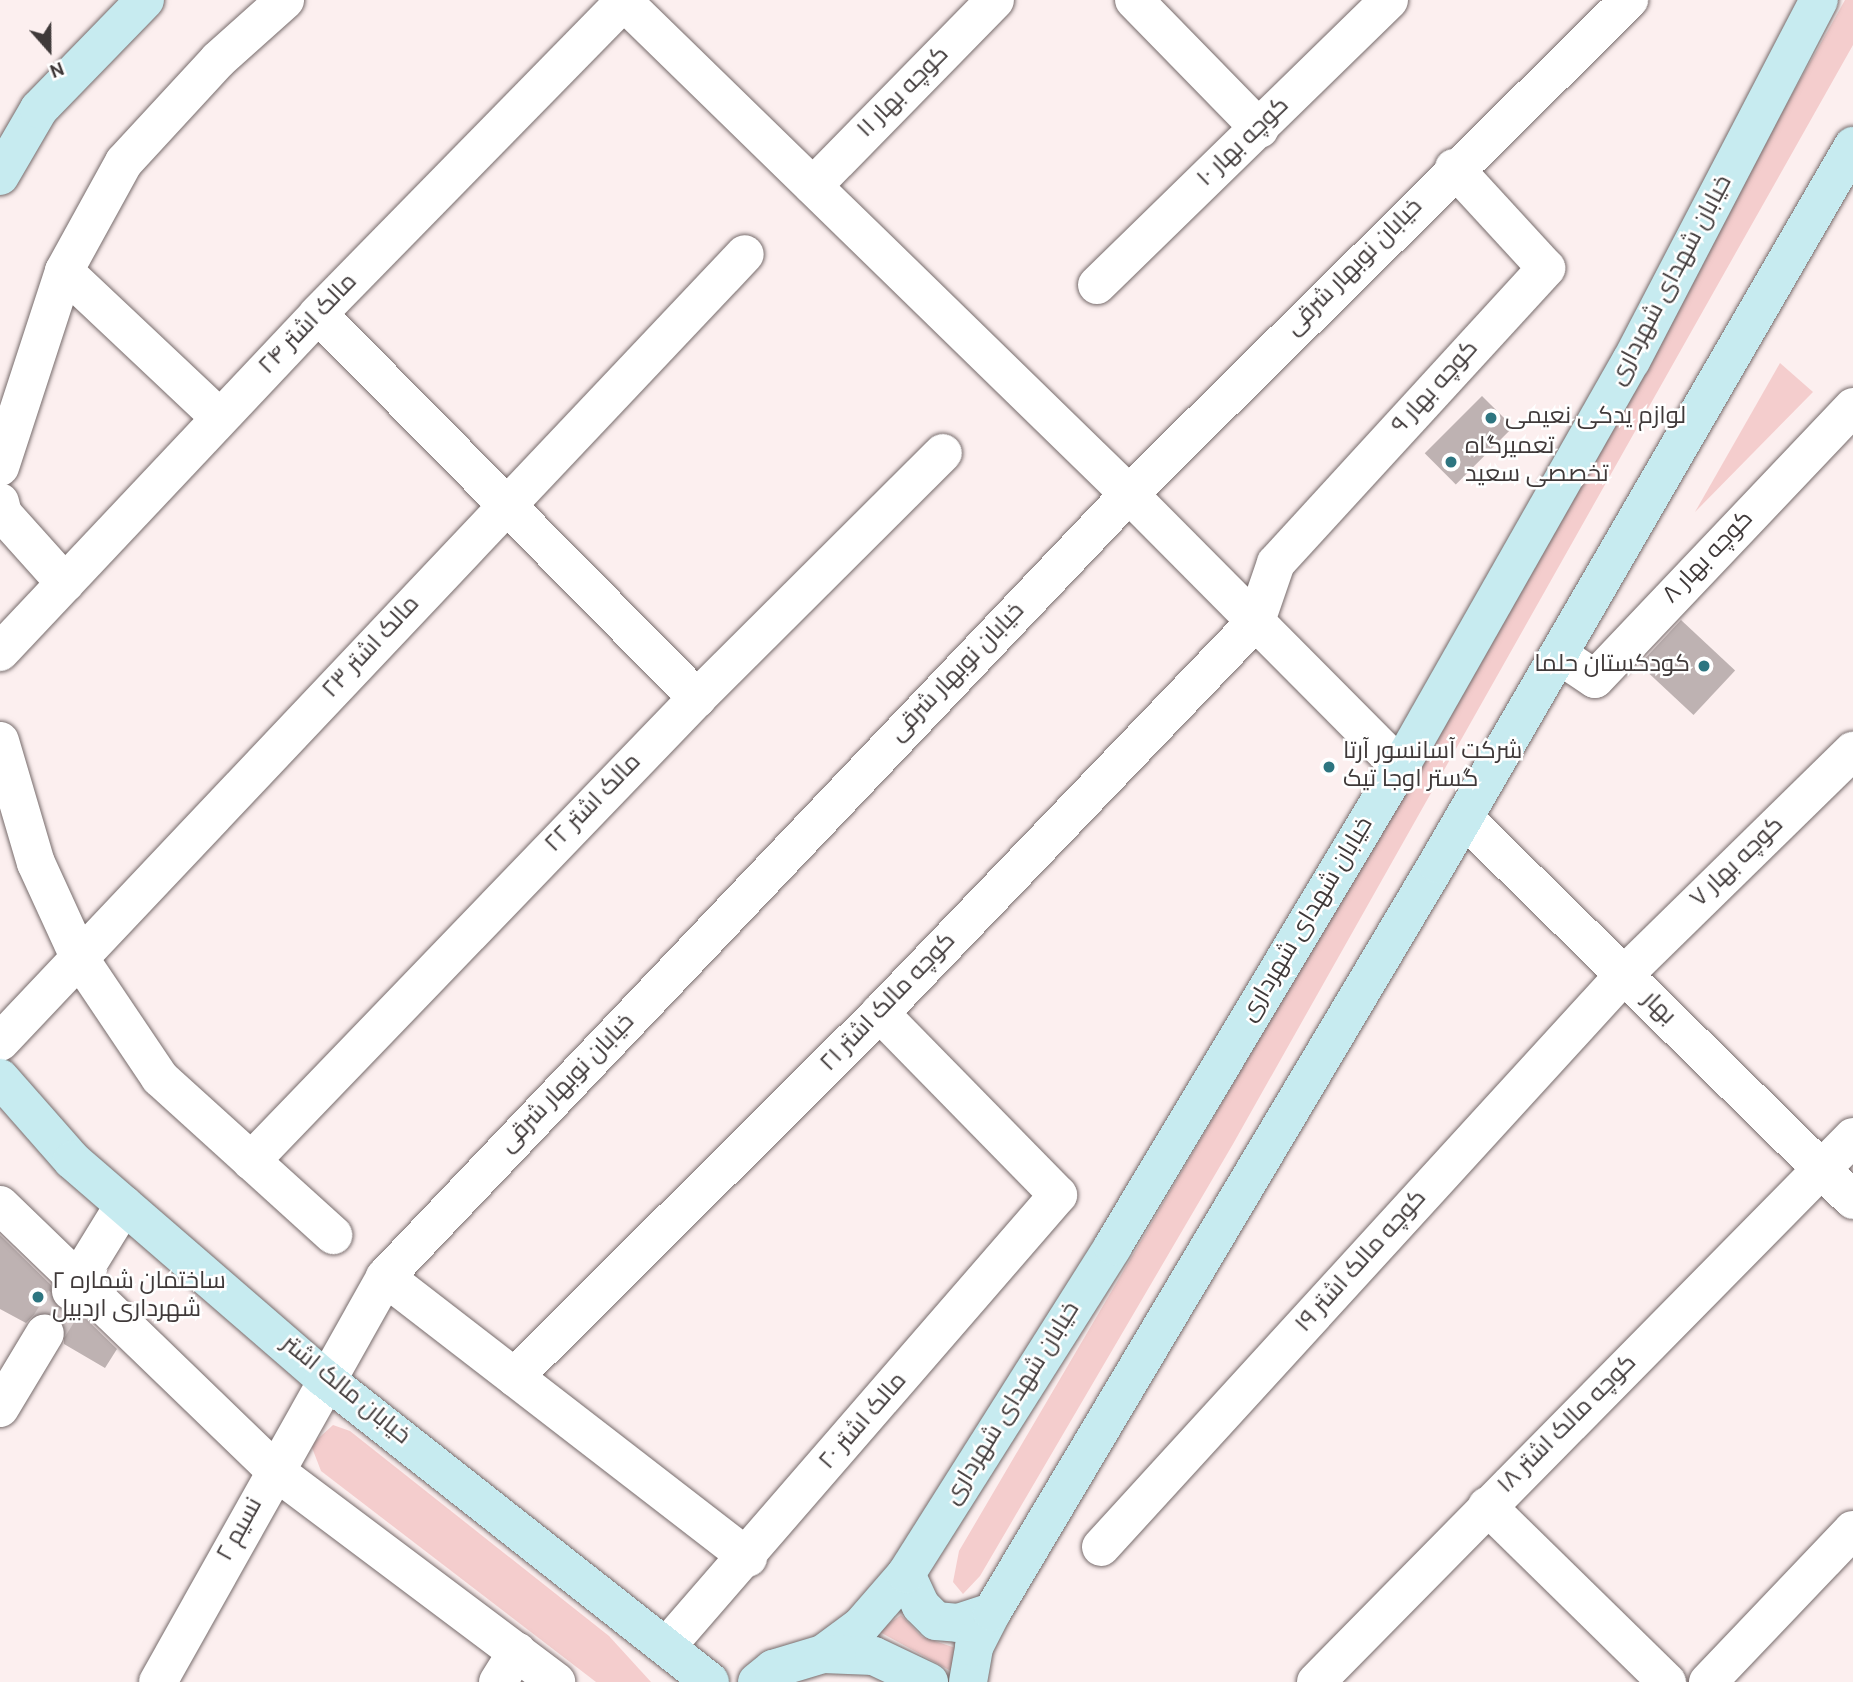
<!DOCTYPE html>
<html>
<head>
<meta charset="utf-8">
<style>
  body { margin:0 }
  #map { position:relative; width:1853px; height:1682px; overflow:hidden; background:#fcefef; font-family:Overpass,Cairo,sans-serif }
  div>[style] { position:absolute }
  .green>* { inset:0; background:#f4cdcd }
  .building>* { inset:0; background:#beb2b2; transform-origin:0 0 }
  .street-tunnel>* { height:38px; margin-top:-19px; transform-origin:0; background:repeating-linear-gradient(90deg,#d6cbcb 0 38px,transparent 0 57px) }
  .roads { filter:drop-shadow(0 0 2px #766b6b) drop-shadow(0 0 2px #766b6b) }
  .street>* { height:38px; margin:-19px; padding:0 19px; transform-origin:19px; border-radius:19px; background:#fff }
  .secondary>* { height:38px; margin:-19px; padding:0 19px; transform-origin:19px; border-radius:19px; background:#c7ebf0 }
  .dots>* { width:19px; height:19px; translate:-50% -50%; box-sizing:border-box; border:4px solid #fff; border-radius:50% }
  span { translate:-50% -50%; white-space:nowrap; text-align:center; line-height:1.15; -webkit-text-stroke:5px #fff; paint-order:stroke }
  .street-label { font-size:24px; color:#3f3939 }
  .poi-label { font-size:24px; color:#3f3939 }
  .left { translate:0 -50%; text-align:left }
  .right { translate:-100% -50%; text-align:right }
  .north { position:absolute; left:14px; top:14px; width:70px; height:70px; -webkit-text-stroke:5px #fff; paint-order:stroke; rotate:159deg; font-size:19px; font-weight:700; line-height:28px; text-align:center; color:#3f3939 }
  .north::after { content:''; display:block; margin:auto; width:24px; height:32px; background:#3f3939; clip-path:polygon(50% 0,100% 100%,50% 72%,0 100%) }
</style>
</head>
<body>
<div id="map">
  <div class="green">
    <div style="clip-path:polygon(1845px 0,1853px 0,1853px 45px,1233px 1144px,980px 1576px,963px 1594px,953px 1582px,959px 1551px,1323px 931px)"></div>
    <div style="clip-path:polygon(1780px 363px,1813px 392px,1695px 512px)"></div>
    <div style="clip-path:polygon(333px 1425px,350px 1431px,609px 1636px,651px 1682px,596px 1682px,321px 1471px,311px 1445px)"></div>
    <div style="clip-path:polygon(901px 1615px,922px 1637px,959px 1649px,951px 1671px,878px 1631px)"></div>
  </div>
  <div class="building">
    <div style="left:1482px;top:396px;width:44px;height:81px;rotate:45deg"></div>
    <div style="left:1681px;top:620px;width:74px;height:61px;rotate:43deg"></div>
    <div style="clip-path:polygon(0 1235px,51px 1285px,52px 1301px,59px 1309px,78px 1311px,117px 1349px,105px 1368px,64px 1344px,64px 1323px,56px 1314px,35px 1314px,26px 1323px,0 1309px)"></div>
  </div>
  <div class="street-tunnel">
    <div style="left:45px;top:1333px;width:49px;rotate:-58.2deg"></div>
  </div>
  <div class="roads">
    <div class="street">
      <div style="left:622px;top:0;width:708px;rotate:44.26deg"></div>
      <div style="left:1129px;top:494px;width:385px;rotate:45.2deg"></div>
      <div style="left:1134px;top:0;width:180px;rotate:45.7deg"></div>
      <div style="left:813px;top:186px;width:260px;rotate:-45.6deg"></div>
      <div style="left:64px;top:271px;width:214px;rotate:43.3deg"></div>
      <div style="left:1097px;top:285px;width:408px;rotate:-44.3deg"></div>
      <div style="left:318px;top:314px;width:540px;rotate:45.38deg"></div>
      <div style="left:0;top:467px;width:206px;rotate:-71.9deg"></div>
      <div style="left:64px;top:271px;width:124px;rotate:-61.2deg"></div>
      <div style="left:124px;top:162px;width:139px;rotate:-47.3deg"></div>
      <div style="left:218px;top:60px;width:90px;rotate:-41.8deg"></div>
      <div style="left:0;top:502px;width:12px;rotate:76deg"></div>
      <div style="left:3px;top:514px;width:93px;rotate:48.1deg"></div>
      <div style="left:0;top:652px;width:464px;rotate:-46.7deg"></div>
      <div style="left:318px;top:314px;width:440px;rotate:-45.6deg"></div>
      <div style="left:1559px;top:655px;width:43px;rotate:33.7deg"></div>
      <div style="left:1595px;top:679px;width:375px;rotate:-46.5deg"></div>
      <div style="left:0;top:741px;width:127px;rotate:73.6deg"></div>
      <div style="left:36px;top:863px;width:106px;rotate:65.4deg"></div>
      <div style="left:80px;top:959px;width:143px;rotate:56.1deg"></div>
      <div style="left:160px;top:1078px;width:234px;rotate:42.2deg"></div>
      <div style="left:1464px;top:818px;width:545px;rotate:44.48deg"></div>
      <div style="left:0;top:1042px;width:1084px;rotate:-46.61deg"></div>
      <div style="left:251px;top:1161px;width:643px;rotate:-46.07deg"></div>
      <div style="left:697px;top:698px;width:347px;rotate:-44.9deg"></div>
      <div style="left:0;top:1205px;width:381px;rotate:44deg"></div>
      <div style="left:274px;top:1470px;width:353px;rotate:36.9deg"></div>
      <div style="left:385px;top:1277px;width:459px;rotate:37.7deg"></div>
      <div style="left:71px;top:1291px;width:101px;rotate:-58.4deg"></div>
      <div style="left:514px;top:1377px;width:516px;rotate:-44.84deg"></div>
      <div style="left:880px;top:1013px;width:543px;rotate:-46.19deg"></div>
      <div style="left:1256px;top:621px;width:61px;rotate:-71deg"></div>
      <div style="left:1276px;top:563px;width:400px;rotate:-47.5deg"></div>
      <div style="left:1546px;top:268px;width:136px;rotate:-132.6deg"></div>
      <div style="left:0;top:1408px;width:87px;rotate:-59deg"></div>
      <div style="left:1487px;top:1506px;width:252px;rotate:44.4deg"></div>
      <div style="left:1101px;top:1547px;width:774px;rotate:-47.57deg"></div>
      <div style="left:1623px;top:976px;width:322px;rotate:-44.4deg"></div>
      <div style="left:667px;top:1646px;width:597px;rotate:-49.08deg"></div>
      <div style="left:1058px;top:1195px;width:255px;rotate:-134.4deg"></div>
      <div style="left:158px;top:1682px;width:464px;rotate:-60.7deg"></div>
      <div style="left:385px;top:1277px;width:1080px;rotate:-46.46deg"></div>
      <div style="left:1129px;top:494px;width:703px;rotate:-44.65deg"></div>
      <div style="left:498px;top:1682px;width:36px;rotate:-58deg"></div>
      <div style="left:1316px;top:1682px;width:765px;rotate:-45.42deg"></div>
      <div style="left:1708px;top:1682px;width:210px;rotate:-46.4deg"></div>
    </div>
    <div class="secondary">
      <div style="left:0;top:176px;width:78px;rotate:-59.8deg"></div>
      <div style="left:39px;top:109px;width:152px;rotate:-45.8deg"></div>
      <div style="left:0;top:1078px;width:109px;rotate:48.7deg"></div>
      <div style="left:72px;top:1160px;width:333px;rotate:40.9deg"></div>
      <div style="left:324px;top:1378px;width:491px;rotate:38.2deg"></div>
      <div style="left:906px;top:1574px;width:35px;rotate:65deg"></div>
      <div style="left:921px;top:1606px;width:21px;rotate:45deg"></div>
      <div style="left:936px;top:1621px;width:22px;rotate:5deg"></div>
      <div style="left:958px;top:1623px;width:36px;rotate:-18deg"></div>
      <div style="left:823px;top:1654px;width:47px;rotate:-36.4deg"></div>
      <div style="left:861px;top:1626px;width:69px;rotate:-49.1deg"></div>
      <div style="left:906px;top:1574px;width:388px;rotate:-57.7deg"></div>
      <div style="left:1113px;top:1246px;width:558px;rotate:-59.07deg"></div>
      <div style="left:1400px;top:767px;width:467px;rotate:-60.4deg"></div>
      <div style="left:1631px;top:361px;width:407px;rotate:-62.5deg"></div>
      <div style="left:757px;top:1682px;width:21px;rotate:-39deg"></div>
      <div style="left:773px;top:1669px;width:52px;rotate:-16.7deg"></div>
      <div style="left:823px;top:1654px;width:51px;rotate:2.2deg"></div>
      <div style="left:874px;top:1656px;width:61px;rotate:25.3deg"></div>
      <div style="left:968px;top:1682px;width:36px;rotate:-80deg"></div>
      <div style="left:974px;top:1647px;width:39px;rotate:-63deg"></div>
      <div style="left:992px;top:1612px;width:870px;rotate:-59.25deg"></div>
      <div style="left:1437px;top:864px;width:830px;rotate:-59.91deg"></div>
    </div>
  </div>
  <div class="dots">
    <div style="left:1491px;top:418px;background:#2d7580"></div>
    <div style="left:1451px;top:462px;background:#2d7580"></div>
    <div style="left:1704px;top:666px;background:#2d7580"></div>
    <div style="left:1329px;top:767px;background:#2d7580"></div>
    <div style="left:38px;top:1297px;background:#2d7580"></div>
  </div>
  <div class="street-label">
    <span style="left:904px;top:93px;rotate:-45deg">کوچه بهار ۱۱</span>
    <span style="left:1244px;top:143px;rotate:-44deg">کوچه بهار ۱۰</span>
    <span style="left:1355px;top:268px;rotate:-45deg">خیابان نوبهار شرقی</span>
    <span style="left:1672px;top:281px;rotate:-62deg">خیابان شهدای شهرداری</span>
    <span style="left:309px;top:325px;rotate:-46deg">مالک اشتر ۲۴</span>
    <span style="left:1436px;top:388px;rotate:-48deg">کوچه بهار ۹</span>
    <span style="left:1709px;top:558px;rotate:-46deg">کوچه بهار ۸</span>
    <span style="left:372px;top:648px;rotate:-47deg">مالک اشتر ۲۳</span>
    <span style="left:958px;top:673px;rotate:-46deg">خیابان نوبهار شرقی</span>
    <span style="left:594px;top:804px;rotate:-46deg">مالک اشتر ۲۲</span>
    <span style="left:1738px;top:863px;rotate:-44deg">کوچه بهار ۷</span>
    <span style="left:1308px;top:920px;rotate:-59deg">خیابان شهدای شهرداری</span>
    <span style="left:889px;top:1003px;rotate:-46deg">کوچه مالک اشتر ۲۱</span>
    <span style="left:1658px;top:1009px;rotate:44deg">بهار</span>
    <span style="left:568px;top:1084px;rotate:-46deg">خیابان نوبهار شرقی</span>
    <span style="left:1362px;top:1262px;rotate:-48deg">کوچه مالک اشتر ۱۹</span>
    <span style="left:345px;top:1391px;rotate:39deg">خیابان مالک اشتر</span>
    <span style="left:1013px;top:1404px;rotate:-58deg">خیابان شهدای شهرداری</span>
    <span style="left:864px;top:1422px;rotate:-49deg">مالک اشتر ۲۰</span>
    <span style="left:1568px;top:1425px;rotate:-45deg">کوچه مالک اشتر ۱۸</span>
    <span style="left:241px;top:1530px;rotate:-61deg">نسیم ۲</span>
  </div>
  <div class="poi-label">
    <span class="left" style="left:1505px;top:418px">لوازم یدکی نعیمی</span>
    <span class="left" style="left:1465px;top:462px">تعمیرگاه<br>تخصصی سعید</span>
    <span class="right" style="left:1690px;top:666px">کودکستان حلما</span>
    <span class="left" style="left:1343px;top:767px">شرکت آسانسور آرتا<br>گستر اوجا تیک</span>
    <span class="left" style="left:52px;top:1297px">ساختمان شماره ۲<br>شهرداری اردبیل</span>
  </div>
  <div class="north">N</div>
</div>
</body>
</html>
